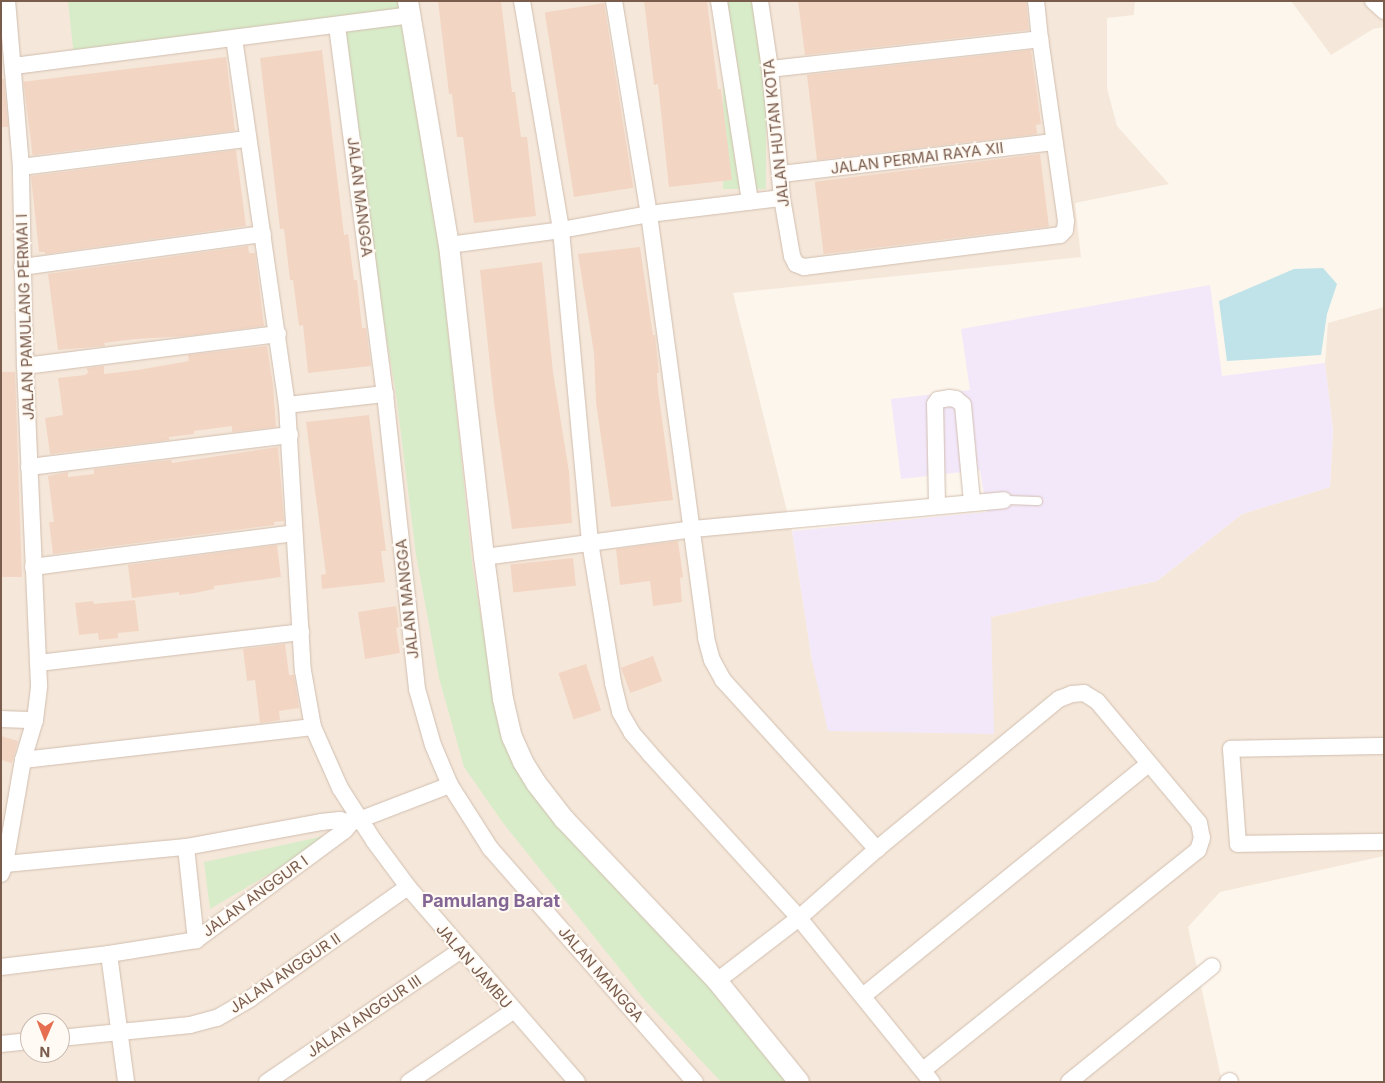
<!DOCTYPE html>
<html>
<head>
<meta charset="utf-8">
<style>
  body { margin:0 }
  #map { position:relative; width:1385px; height:1083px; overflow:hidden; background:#fdf6ec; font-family:Inter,sans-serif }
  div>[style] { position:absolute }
  .residential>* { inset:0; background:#f5e8da }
  .education>* { inset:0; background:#f3e8fa }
  .green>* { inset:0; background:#d8ecc9; transform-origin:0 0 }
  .water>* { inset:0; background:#bfe3e8 }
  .building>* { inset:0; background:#f3d5c3; transform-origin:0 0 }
  .roads { filter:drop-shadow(0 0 1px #d1beb0) drop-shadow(0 0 1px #d1beb0) }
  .service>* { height:8px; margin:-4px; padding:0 4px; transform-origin:4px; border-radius:4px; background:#fff }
  .minor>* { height:16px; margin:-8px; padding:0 8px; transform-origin:8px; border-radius:8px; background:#fff }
  .tertiary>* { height:20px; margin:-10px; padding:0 10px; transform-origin:10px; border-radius:10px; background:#fff }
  span { translate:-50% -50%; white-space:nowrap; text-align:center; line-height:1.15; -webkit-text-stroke:4px #fffaf3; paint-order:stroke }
  .street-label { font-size:15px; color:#7a5c4d }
  .quarter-label { font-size:18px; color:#846695; font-weight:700 }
  .frame { position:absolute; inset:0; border:2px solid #7a5c4d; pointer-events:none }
  .north { position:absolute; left:20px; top:1013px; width:50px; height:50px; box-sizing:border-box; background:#fffaf3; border:1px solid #cabbb1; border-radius:50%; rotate:181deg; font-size:14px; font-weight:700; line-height:20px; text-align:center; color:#7a5c4d }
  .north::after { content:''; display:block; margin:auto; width:18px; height:22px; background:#e76f51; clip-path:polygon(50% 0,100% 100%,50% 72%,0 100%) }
</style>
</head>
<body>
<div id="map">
  <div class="residential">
    <div style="clip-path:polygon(evenodd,1px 1px,1135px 1px,1134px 15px,1107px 18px,1107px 88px,1117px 126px,1169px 184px,1075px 203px,1081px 257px,733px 293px,792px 531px,812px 661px,991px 617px,1157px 581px,1242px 514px,1330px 487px,1333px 430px,1325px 363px,1328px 323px,1384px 307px,1384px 856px,1220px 892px,1188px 927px,1222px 1082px,1px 1082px,1px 1px,30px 1023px,60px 1023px,60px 1053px,30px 1053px,30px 1023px)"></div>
    <div style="clip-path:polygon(1291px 1px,1384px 1px,1384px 27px,1373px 29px,1331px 55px)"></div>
  </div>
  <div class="education">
    <div style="clip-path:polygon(1210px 285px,1222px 376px,1325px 363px,1333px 430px,1330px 487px,1242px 514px,1157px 581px,991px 617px,994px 734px,828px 731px,812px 661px,792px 531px,987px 512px,980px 470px,901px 479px,891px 399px,970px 390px,961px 329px)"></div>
  </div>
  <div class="green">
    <div style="clip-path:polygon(68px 1px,404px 1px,439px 241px,472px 564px,492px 682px,520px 761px,799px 1082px,721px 1082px,644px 999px,503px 823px,464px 767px,439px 678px,416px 555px,396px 394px,333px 24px,74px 57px)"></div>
    <div style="left:723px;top:1px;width:43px;height:188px"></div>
    <div style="clip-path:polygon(338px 833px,210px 909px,204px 862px)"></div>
  </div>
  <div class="water">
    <div style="clip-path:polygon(1323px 268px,1337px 284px,1327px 314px,1321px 355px,1227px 361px,1219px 301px,1294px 269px)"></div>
  </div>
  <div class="building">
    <div style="clip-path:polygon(438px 1px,501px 1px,512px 92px,515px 92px,521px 137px,527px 137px,536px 216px,474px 223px,463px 137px,457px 137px,452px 94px,449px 94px)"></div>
    <div style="clip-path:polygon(644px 1px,707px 1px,718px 89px,721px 89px,732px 180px,669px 187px,658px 84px,654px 85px)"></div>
    <div style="clip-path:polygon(798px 1px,1026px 1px,1029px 30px,805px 55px)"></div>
    <div style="left:604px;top:3px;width:187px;height:60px;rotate:81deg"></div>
    <div style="clip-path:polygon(322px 50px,344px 235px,348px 234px,354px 280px,357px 280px,362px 328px,366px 328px,371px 366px,308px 373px,303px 325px,299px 326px,293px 280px,290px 280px,284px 229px,280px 229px,260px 58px)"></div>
    <div style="clip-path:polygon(1031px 50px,1041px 124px,1036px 125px,1037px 134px,817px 160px,807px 75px)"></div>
    <div style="left:226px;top:57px;width:74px;height:204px;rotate:83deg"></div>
    <div style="clip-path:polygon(1px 79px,4px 79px,8px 127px,1px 127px)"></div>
    <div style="clip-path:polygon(236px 150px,246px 226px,45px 254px,45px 252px,39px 252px,31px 176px)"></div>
    <div style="left:1040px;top:154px;width:73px;height:227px;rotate:83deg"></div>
    <div style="clip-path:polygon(248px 246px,249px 253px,255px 253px,264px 326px,186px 336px,136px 339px,104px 343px,105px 346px,58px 350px,48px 274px)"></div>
    <div style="clip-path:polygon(640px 247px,653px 335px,655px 335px,659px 373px,657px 373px,658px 390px,673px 500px,611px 507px,596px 402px,594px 353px,578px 254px)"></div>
    <div style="clip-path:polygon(542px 262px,553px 372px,569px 472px,572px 523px,512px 529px,494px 403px,480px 270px)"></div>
    <div style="clip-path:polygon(267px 346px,273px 385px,276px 427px,232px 432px,232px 426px,194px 431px,194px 434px,169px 437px,169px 440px,50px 454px,45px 418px,63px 415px,58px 378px,85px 375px,88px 373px,87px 368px,104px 366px,104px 374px,138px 370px,189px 361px,188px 355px)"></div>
    <div style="clip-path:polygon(1px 372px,15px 372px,22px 577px,1px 577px)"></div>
    <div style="clip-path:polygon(369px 415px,386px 551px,381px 551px,385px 582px,322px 589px,321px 575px,326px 574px,306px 422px)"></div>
    <div style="clip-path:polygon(278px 447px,284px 521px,274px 522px,274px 525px,53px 554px,49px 522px,54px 522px,48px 476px,68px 472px,68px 477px,94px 474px,94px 469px,171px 460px,172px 463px)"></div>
    <div style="clip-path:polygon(678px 541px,683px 577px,680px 578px,682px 602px,653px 606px,650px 581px,620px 585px,616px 549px)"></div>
    <div style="clip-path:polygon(277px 545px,281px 577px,214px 586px,214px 589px,195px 593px,179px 595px,179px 592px,132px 598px,128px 565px)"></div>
    <div style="left:573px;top:558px;width:28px;height:63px;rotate:84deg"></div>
    <div style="clip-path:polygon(135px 600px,139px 631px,118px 633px,118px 638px,99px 640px,98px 633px,79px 635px,75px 603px,93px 601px,94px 604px)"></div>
    <div style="clip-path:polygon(396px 606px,399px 627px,396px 628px,400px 653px,365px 659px,358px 612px)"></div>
    <div style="clip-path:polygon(285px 644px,289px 675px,294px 675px,299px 708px,279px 711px,280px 720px,260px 723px,255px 680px,247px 681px,243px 649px)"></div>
    <div style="left:653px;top:656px;width:27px;height:34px;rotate:70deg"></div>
    <div style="left:586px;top:664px;width:49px;height:29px;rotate:72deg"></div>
    <div style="clip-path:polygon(1px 736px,18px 741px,12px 763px,1px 760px)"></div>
  </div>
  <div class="roads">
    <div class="service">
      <div style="left:1004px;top:500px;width:34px;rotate:2deg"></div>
    </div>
    <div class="minor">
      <div style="left:522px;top:1px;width:232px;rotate:80.3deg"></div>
      <div style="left:561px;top:230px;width:313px;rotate:84.7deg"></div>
      <div style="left:590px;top:542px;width:143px;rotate:80.7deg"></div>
      <div style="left:613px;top:683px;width:30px;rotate:76deg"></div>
      <div style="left:620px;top:712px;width:24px;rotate:60deg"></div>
      <div style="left:632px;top:733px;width:28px;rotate:49deg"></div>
      <div style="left:650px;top:754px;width:222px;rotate:47.7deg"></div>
      <div style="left:799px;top:918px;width:211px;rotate:51deg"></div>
      <div style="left:614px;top:1px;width:216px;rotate:80.7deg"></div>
      <div style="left:649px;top:214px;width:428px;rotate:82.3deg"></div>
      <div style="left:706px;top:638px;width:23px;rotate:75deg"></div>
      <div style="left:712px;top:660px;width:23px;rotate:61deg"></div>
      <div style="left:723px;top:680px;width:229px;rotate:47.7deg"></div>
      <div style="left:719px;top:1px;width:203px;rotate:81.2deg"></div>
      <div style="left:760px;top:1px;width:69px;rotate:81.6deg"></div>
      <div style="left:770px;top:69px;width:130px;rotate:84.7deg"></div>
      <div style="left:782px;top:198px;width:59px;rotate:80.2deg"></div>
      <div style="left:792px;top:256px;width:9px;rotate:63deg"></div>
      <div style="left:796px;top:264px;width:9px;rotate:21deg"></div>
      <div style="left:804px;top:267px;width:258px;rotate:-7.1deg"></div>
      <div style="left:1060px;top:235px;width:7px;rotate:-45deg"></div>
      <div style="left:1065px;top:230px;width:9px;rotate:-84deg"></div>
      <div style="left:1066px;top:221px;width:184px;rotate:-98.1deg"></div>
      <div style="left:1040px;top:39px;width:38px;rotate:-96deg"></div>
      <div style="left:1373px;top:1px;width:15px;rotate:42deg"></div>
      <div style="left:337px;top:26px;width:371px;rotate:82.6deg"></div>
      <div style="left:385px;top:394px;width:297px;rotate:83.8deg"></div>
      <div style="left:417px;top:689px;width:58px;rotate:74.1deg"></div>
      <div style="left:433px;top:745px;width:43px;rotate:67deg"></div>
      <div style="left:450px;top:785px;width:75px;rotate:57.6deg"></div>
      <div style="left:490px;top:848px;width:311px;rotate:48.8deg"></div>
      <div style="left:234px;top:38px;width:371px;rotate:81.8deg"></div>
      <div style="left:287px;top:405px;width:266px;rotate:86.6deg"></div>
      <div style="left:303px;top:671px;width:57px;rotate:79.9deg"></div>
      <div style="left:313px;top:727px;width:67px;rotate:66.1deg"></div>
      <div style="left:340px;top:788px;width:63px;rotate:57.3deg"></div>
      <div style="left:374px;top:841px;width:57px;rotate:53.5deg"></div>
      <div style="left:408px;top:887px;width:258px;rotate:49.1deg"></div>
      <div style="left:14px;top:66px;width:399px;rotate:-7.3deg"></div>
      <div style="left:770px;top:69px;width:272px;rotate:-6.3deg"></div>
      <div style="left:21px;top:167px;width:228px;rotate:-7.1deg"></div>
      <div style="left:781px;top:174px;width:275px;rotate:-6.7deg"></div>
      <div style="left:449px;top:245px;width:113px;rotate:-7.6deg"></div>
      <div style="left:561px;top:230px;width:89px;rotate:-10.3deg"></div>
      <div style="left:649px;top:214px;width:134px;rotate:-6.9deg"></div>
      <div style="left:22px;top:267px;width:243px;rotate:-7.8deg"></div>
      <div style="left:25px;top:366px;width:255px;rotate:-7.2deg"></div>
      <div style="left:287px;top:405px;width:99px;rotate:-6.4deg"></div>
      <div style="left:29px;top:467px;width:263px;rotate:-7deg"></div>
      <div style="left:937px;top:505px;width:101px;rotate:-91.1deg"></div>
      <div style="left:935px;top:404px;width:5px;rotate:-53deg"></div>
      <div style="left:938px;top:400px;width:11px;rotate:-10deg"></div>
      <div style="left:949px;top:398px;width:7px;rotate:8deg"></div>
      <div style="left:956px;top:399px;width:9px;rotate:41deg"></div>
      <div style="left:963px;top:405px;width:97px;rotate:84.7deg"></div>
      <div style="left:484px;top:557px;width:211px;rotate:-7.6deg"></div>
      <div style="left:693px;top:529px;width:312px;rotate:-5.3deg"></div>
      <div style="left:33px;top:567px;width:263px;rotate:-7.4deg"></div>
      <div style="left:38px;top:663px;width:265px;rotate:-6.7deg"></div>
      <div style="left:1px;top:719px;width:34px;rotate:2deg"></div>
      <div style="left:1384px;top:746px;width:153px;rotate:178.9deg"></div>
      <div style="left:1231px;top:749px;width:95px;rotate:85.8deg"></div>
      <div style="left:1238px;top:844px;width:146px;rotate:-0.8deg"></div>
      <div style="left:23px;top:760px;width:292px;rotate:-6.5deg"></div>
      <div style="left:186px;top:847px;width:94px;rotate:83.9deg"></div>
      <div style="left:5px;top:864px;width:182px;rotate:-5.4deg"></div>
      <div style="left:186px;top:847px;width:137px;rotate:-10.5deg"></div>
      <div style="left:321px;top:822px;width:19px;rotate:-6deg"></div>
      <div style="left:340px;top:820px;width:11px;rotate:15deg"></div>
      <div style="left:1px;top:874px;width:11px;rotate:-68deg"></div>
      <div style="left:5px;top:864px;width:106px;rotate:-80.2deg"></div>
      <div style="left:23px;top:760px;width:42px;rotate:-73.3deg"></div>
      <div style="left:35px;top:720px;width:35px;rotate:-83deg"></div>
      <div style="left:39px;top:685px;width:319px;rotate:-92.5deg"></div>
      <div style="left:25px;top:366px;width:199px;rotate:-91.2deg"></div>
      <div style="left:21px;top:167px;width:167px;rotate:-94.8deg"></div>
      <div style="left:109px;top:954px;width:129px;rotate:82.4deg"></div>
      <div style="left:1px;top:967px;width:109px;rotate:-6.9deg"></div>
      <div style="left:109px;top:954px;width:88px;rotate:-9.1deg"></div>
      <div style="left:196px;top:940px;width:185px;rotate:-36.4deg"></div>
      <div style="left:345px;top:830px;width:9px;rotate:-49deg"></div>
      <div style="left:351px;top:823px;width:106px;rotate:-21deg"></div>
      <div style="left:717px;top:981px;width:103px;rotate:-37.5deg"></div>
      <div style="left:799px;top:918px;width:104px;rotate:-41.5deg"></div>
      <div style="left:877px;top:849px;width:236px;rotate:-39.5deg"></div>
      <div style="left:1059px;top:699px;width:14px;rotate:-21deg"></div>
      <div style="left:1072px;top:694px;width:12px;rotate:-5deg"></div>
      <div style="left:1084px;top:693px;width:15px;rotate:32deg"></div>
      <div style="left:1097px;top:701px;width:159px;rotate:50.1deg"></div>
      <div style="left:1199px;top:823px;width:15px;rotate:79deg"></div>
      <div style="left:1202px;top:838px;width:13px;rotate:108deg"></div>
      <div style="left:1198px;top:850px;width:352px;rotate:141.3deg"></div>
      <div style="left:863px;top:996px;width:367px;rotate:-39.1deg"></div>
      <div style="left:60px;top:1038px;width:131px;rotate:-5.7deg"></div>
      <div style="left:190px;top:1025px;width:28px;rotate:-15deg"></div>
      <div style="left:217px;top:1018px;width:39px;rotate:-30deg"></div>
      <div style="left:251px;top:998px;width:192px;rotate:-35.3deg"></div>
      <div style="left:1px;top:1044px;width:29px;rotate:-6deg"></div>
      <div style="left:267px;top:1082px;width:235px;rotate:-34.2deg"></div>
      <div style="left:409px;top:1082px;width:126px;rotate:-34.3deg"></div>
      <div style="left:1069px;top:1082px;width:184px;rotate:-39deg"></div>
      <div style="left:1228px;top:1082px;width:2px;rotate:-27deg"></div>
    </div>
    <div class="tertiary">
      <div style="left:408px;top:1px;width:247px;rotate:80.5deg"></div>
      <div style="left:449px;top:245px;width:314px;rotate:83.6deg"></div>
      <div style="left:484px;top:557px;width:143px;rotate:82.4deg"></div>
      <div style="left:503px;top:699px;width:39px;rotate:77deg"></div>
      <div style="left:512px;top:737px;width:27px;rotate:66deg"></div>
      <div style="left:523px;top:762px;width:25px;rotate:58deg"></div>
      <div style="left:536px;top:783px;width:46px;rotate:52.1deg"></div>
      <div style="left:564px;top:819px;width:223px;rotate:46.6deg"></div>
      <div style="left:717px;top:981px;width:130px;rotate:50.9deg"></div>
    </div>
  </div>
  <div class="street-label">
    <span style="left:776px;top:133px;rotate:-96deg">JALAN HUTAN KOTA</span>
    <span style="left:917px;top:158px;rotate:-7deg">JALAN PERMAI RAYA XII</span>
    <span style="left:360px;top:197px;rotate:83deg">JALAN MANGGA</span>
    <span style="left:25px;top:317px;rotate:-92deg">JALAN PAMULANG PERMAI I</span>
    <span style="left:407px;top:599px;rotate:-96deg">JALAN MANGGA</span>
    <span style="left:255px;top:896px;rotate:-36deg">JALAN ANGGUR I</span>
    <span style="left:474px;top:966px;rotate:49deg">JALAN JAMBU</span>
    <span style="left:285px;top:973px;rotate:-34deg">JALAN ANGGUR II</span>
    <span style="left:601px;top:974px;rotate:49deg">JALAN MANGGA</span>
    <span style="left:364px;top:1016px;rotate:-34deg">JALAN ANGGUR III</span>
  </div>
  <div class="quarter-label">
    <span style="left:491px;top:901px">Pamulang Barat</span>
  </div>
  <div class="frame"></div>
  <div class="north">N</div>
</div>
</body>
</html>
